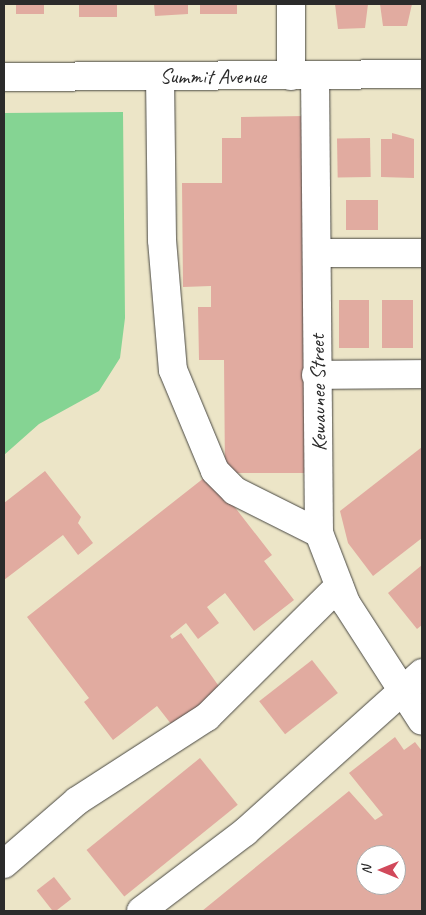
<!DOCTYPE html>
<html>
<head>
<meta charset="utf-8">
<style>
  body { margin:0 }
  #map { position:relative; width:426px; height:915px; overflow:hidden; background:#ece5c7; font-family:Caveat,sans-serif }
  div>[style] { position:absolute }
  .green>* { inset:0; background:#85d493 }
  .building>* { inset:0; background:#e1aba0; transform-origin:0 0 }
  .roads { filter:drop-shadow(0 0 1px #484742) drop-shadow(0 0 1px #484742) }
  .minor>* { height:28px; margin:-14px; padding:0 14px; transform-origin:14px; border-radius:14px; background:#fff }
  span { translate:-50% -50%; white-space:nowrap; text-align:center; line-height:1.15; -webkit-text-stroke:5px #fff; paint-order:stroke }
  .street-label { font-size:21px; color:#2b2b2b }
  .frame { position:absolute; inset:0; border:5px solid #2b2b2b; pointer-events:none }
  .north { position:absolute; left:356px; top:845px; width:50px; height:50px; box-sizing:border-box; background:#fff; border:1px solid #aaa; border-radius:50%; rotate:270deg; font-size:14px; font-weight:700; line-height:20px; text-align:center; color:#2b2b2b }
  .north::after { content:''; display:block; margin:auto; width:18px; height:22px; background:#d1495b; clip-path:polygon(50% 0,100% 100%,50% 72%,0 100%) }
</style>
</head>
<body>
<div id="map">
  <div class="green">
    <div style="clip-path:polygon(123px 112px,125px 318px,120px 358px,99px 391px,39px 424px,4px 455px,4px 113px)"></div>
  </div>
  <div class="building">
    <div style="left:16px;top:4px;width:28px;height:10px"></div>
    <div style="left:79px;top:4px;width:38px;height:13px"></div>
    <div style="clip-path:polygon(154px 4px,188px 4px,188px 14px,155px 16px)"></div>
    <div style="left:200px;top:4px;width:37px;height:10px"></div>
    <div style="clip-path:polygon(335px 4px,368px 4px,365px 28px,338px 29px)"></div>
    <div style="clip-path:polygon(380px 4px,412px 4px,407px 26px,383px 26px)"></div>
    <div style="clip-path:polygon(307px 116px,310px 473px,225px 473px,224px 360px,199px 360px,198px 307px,211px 307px,211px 286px,183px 287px,182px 183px,222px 183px,222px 138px,241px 138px,241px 117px)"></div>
    <div style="clip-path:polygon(392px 133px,414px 139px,414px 178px,381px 177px,381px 139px,392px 139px)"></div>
    <div style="left:370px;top:138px;width:39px;height:33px;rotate:89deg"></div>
    <div style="left:378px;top:200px;width:30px;height:32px;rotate:90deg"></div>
    <div style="left:369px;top:300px;width:48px;height:30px;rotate:90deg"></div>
    <div style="left:382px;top:300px;width:31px;height:48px"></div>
    <div style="clip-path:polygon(422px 447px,422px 538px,373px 576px,348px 543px,340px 511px)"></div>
    <div style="clip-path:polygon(45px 471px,81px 517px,78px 523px,93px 543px,78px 555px,63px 535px,4px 580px,4px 503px)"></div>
    <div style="clip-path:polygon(209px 474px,272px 555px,264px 561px,294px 600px,254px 631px,225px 593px,207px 607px,219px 623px,198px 639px,186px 623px,170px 636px,172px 639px,181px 633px,223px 692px,175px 729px,157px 706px,113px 740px,84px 702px,89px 698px,27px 617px)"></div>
    <div style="clip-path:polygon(422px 565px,422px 625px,417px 629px,388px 593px)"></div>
    <div style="left:312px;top:660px;width:42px;height:67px;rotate:52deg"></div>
    <div style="clip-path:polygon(evenodd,395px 737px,404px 750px,415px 742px,422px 751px,422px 911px,202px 911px,349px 791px,375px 820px,383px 815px,349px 773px,395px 737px,366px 855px,396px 855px,396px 885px,366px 885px,366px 855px)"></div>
    <div style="left:200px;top:758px;width:60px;height:146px;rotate:51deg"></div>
    <div style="left:54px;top:877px;width:28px;height:22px;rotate:52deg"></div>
  </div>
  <div class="roads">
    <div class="minor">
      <div style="left:315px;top:75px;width:458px;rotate:89.5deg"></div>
      <div style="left:319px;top:533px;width:75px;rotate:68.9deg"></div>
      <div style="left:346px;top:603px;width:140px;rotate:57.2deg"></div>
      <div style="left:160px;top:76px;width:164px;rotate:89.3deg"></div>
      <div style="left:162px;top:240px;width:130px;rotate:85.2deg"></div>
      <div style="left:173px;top:370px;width:109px;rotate:67.4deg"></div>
      <div style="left:215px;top:471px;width:28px;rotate:45deg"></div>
      <div style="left:235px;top:491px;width:94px;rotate:26.6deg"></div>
      <div style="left:291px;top:76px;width:72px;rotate:-90deg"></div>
      <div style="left:4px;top:77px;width:418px;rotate:-0.4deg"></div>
      <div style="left:318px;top:253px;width:104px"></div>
      <div style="left:316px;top:375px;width:106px;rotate:-0.5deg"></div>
      <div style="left:4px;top:864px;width:96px;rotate:-40.8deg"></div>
      <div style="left:77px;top:801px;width:155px;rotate:-32.9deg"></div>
      <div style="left:207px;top:717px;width:186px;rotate:-44.8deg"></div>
      <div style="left:141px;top:911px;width:131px;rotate:-37.2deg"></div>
      <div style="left:245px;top:832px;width:238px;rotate:-41.9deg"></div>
    </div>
  </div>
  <div class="street-label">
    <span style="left:213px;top:76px">Summit Avenue</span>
    <span style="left:318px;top:393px;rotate:-91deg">Kewaunee Street</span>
  </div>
  <div class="frame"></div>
  <div class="north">N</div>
</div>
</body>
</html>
